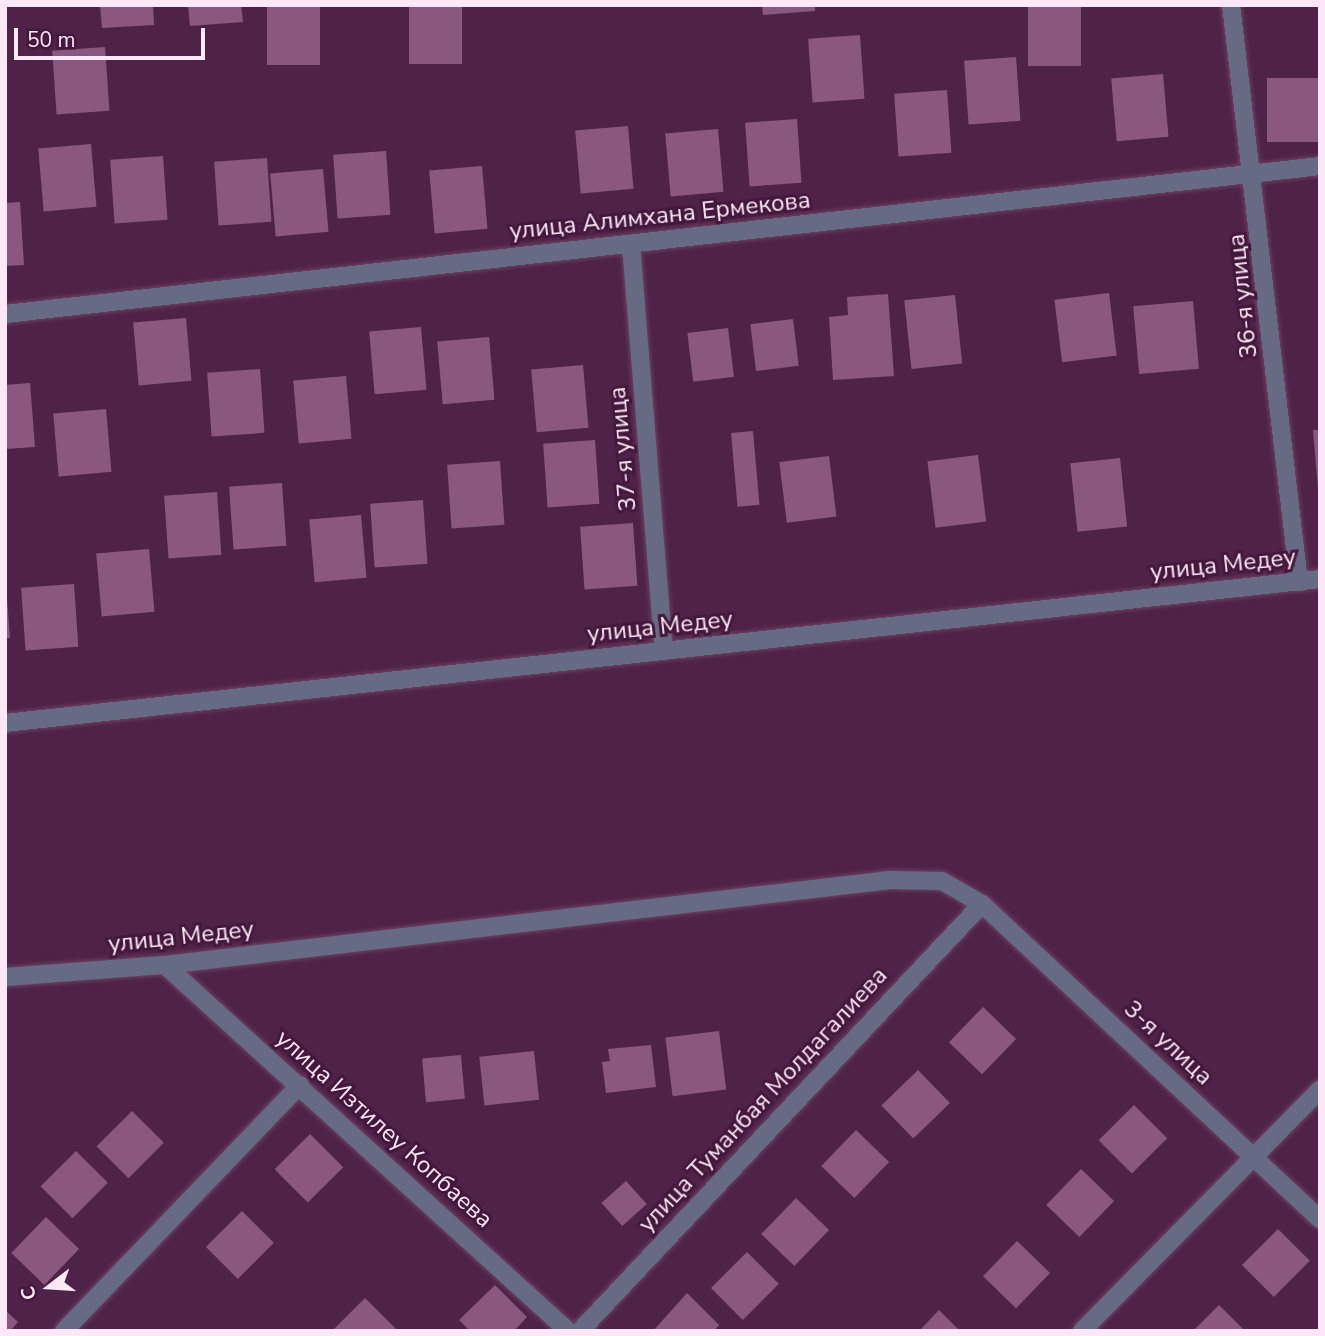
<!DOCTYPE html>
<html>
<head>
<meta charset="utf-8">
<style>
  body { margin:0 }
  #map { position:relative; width:1325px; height:1336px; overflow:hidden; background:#4f2347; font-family:"Nunito Sans",sans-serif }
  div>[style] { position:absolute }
  .building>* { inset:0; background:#8a587f; transform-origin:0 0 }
  .roads { filter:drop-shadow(0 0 2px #6b4263) drop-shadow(0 0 2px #6b4263) }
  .minor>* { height:18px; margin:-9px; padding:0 9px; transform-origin:9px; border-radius:9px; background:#666b83 }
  span { translate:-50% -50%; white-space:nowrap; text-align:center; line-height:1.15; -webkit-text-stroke:6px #44183c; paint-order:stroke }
  .street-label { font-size:24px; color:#fee7f8 }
  .frame { position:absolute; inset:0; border:7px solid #fee7f8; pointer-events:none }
  .north { position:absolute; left:14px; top:1252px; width:70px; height:70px; -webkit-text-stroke:5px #44183c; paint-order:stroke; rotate:253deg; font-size:19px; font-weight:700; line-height:28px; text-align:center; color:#fee7f8 }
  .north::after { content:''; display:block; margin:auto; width:24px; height:32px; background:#fee7f8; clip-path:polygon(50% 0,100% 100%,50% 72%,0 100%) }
  .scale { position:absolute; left:14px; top:28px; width:191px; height:32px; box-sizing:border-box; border:4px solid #fee7f8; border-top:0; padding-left:9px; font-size:21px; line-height:24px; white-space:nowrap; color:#fee7f8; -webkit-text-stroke:5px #44183c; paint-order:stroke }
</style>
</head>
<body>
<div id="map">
  <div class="building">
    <div style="clip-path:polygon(100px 5px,153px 5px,154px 25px,102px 28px)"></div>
    <div style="clip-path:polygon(188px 5px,241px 5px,243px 22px,190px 26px)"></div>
    <div style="left:267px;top:5px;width:53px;height:60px"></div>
    <div style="left:409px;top:5px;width:53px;height:59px"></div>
    <div style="clip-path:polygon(762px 5px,815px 5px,815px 11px,763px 15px)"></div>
    <div style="left:1028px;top:5px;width:53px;height:61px"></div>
    <div style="left:860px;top:35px;width:64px;height:52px;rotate:86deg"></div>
    <div style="left:105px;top:47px;width:64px;height:53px;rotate:86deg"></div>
    <div style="left:1016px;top:57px;width:64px;height:52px;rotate:86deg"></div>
    <div style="left:1163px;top:74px;width:63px;height:52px;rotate:85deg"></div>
    <div style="left:1320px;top:78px;width:64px;height:53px;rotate:90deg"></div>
    <div style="left:947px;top:90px;width:63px;height:53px;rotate:86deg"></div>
    <div style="left:797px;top:119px;width:64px;height:52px;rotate:86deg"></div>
    <div style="left:628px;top:126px;width:63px;height:53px;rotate:85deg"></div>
    <div style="left:718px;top:129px;width:63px;height:53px;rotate:85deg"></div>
    <div style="left:91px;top:144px;width:63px;height:53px;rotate:85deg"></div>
    <div style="left:386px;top:151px;width:64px;height:53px;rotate:86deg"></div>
    <div style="left:163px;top:156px;width:64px;height:53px;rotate:86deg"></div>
    <div style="left:267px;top:158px;width:64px;height:53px;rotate:86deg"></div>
    <div style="left:482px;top:166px;width:63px;height:53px;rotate:85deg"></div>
    <div style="left:323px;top:169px;width:63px;height:53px;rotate:85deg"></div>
    <div style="clip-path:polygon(20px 202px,24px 265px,5px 266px,5px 203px)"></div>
    <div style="left:1109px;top:293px;width:63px;height:55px;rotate:83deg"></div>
    <div style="clip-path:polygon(888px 294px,894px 376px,833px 380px,829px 317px,848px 315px,847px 297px)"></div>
    <div style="left:955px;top:295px;width:69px;height:51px;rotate:84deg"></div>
    <div style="left:1193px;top:301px;width:68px;height:60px;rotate:85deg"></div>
    <div style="left:186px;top:318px;width:63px;height:53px;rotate:85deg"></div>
    <div style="left:793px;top:319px;width:47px;height:43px;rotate:83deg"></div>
    <div style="left:421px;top:327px;width:63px;height:52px;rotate:85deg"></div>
    <div style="left:728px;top:328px;width:49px;height:41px;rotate:83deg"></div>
    <div style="left:489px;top:337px;width:63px;height:52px;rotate:85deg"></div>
    <div style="left:583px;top:365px;width:63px;height:52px;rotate:85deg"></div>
    <div style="left:260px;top:369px;width:64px;height:53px;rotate:86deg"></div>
    <div style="left:346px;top:376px;width:63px;height:53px;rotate:85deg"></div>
    <div style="clip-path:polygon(30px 383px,35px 447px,5px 449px,5px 385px)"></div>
    <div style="left:106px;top:409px;width:63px;height:53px;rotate:85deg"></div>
    <div style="clip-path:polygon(1313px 430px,1320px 430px,1320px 489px,1318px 489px)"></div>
    <div style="left:753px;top:431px;width:74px;height:22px;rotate:85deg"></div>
    <div style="left:595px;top:440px;width:64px;height:52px;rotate:86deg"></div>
    <div style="left:978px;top:455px;width:67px;height:51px;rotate:83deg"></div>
    <div style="left:829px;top:456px;width:61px;height:50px;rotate:83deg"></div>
    <div style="left:1120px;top:458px;width:69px;height:50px;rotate:84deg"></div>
    <div style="left:500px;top:461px;width:64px;height:53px;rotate:86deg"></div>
    <div style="left:282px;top:483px;width:63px;height:53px;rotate:86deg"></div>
    <div style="left:217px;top:492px;width:63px;height:53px;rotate:86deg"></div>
    <div style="left:423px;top:500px;width:64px;height:53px;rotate:86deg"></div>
    <div style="left:361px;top:515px;width:63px;height:52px;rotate:85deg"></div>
    <div style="left:633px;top:523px;width:63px;height:53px;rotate:86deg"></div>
    <div style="left:149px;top:549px;width:63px;height:53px;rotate:85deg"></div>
    <div style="left:74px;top:584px;width:63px;height:53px;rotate:86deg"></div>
    <div style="clip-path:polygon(7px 598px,10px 638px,5px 638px,5px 599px)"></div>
    <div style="left:983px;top:1007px;width:46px;height:49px;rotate:44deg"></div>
    <div style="left:719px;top:1031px;width:59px;height:54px;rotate:83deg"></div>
    <div style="clip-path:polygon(651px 1045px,656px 1087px,606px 1093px,602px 1062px,610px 1061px,608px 1049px)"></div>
    <div style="left:534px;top:1051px;width:49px;height:55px;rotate:84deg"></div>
    <div style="left:461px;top:1055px;width:44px;height:39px;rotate:85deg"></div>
    <div style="left:918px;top:1070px;width:46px;height:51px;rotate:46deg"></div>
    <div style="left:1134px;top:1105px;width:47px;height:50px;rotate:45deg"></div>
    <div style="left:132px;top:1111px;width:45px;height:50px;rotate:45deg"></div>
    <div style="left:856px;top:1130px;width:46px;height:50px;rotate:44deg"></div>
    <div style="left:310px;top:1134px;width:47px;height:50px;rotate:45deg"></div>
    <div style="left:76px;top:1151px;width:45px;height:50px;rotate:45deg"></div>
    <div style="left:1081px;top:1169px;width:46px;height:50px;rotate:44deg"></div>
    <div style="left:626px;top:1181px;width:31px;height:33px;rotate:48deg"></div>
    <div style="left:796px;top:1198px;width:46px;height:50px;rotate:44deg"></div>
    <div style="left:242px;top:1211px;width:45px;height:51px;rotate:45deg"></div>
    <div style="left:46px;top:1217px;width:46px;height:50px;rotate:44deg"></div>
    <div style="left:1278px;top:1229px;width:45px;height:51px;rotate:45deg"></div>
    <div style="left:1017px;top:1241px;width:46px;height:49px;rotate:44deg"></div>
    <div style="left:747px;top:1252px;width:45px;height:51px;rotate:45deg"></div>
    <div style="clip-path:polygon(495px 1285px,527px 1317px,514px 1331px,470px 1331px,459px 1320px)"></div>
    <div style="clip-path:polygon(687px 1293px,719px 1325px,714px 1331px,653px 1331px)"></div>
    <div style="clip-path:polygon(365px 1298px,398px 1331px,332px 1331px)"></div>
    <div style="clip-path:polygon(1219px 1305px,1245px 1331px,1193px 1331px)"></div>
    <div style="clip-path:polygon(5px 1310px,18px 1322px,10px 1331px,5px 1331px)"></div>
    <div style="clip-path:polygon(939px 1310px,960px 1331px,919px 1331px)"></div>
  </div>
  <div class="roads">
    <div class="minor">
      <div style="left:1231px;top:5px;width:581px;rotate:83.28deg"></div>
      <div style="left:631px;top:244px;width:408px;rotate:85.4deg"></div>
      <div style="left:5px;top:314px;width:1323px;rotate:-6.42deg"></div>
      <div style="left:5px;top:723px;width:1323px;rotate:-6.25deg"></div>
      <div style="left:165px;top:965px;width:544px;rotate:42.25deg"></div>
      <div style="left:5px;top:977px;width:160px;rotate:-4.3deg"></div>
      <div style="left:165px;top:965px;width:730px;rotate:-6.69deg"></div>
      <div style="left:890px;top:880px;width:52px;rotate:1.1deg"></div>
      <div style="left:942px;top:881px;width:46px;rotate:29.9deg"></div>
      <div style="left:982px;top:904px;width:462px;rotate:43deg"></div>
      <div style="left:64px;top:1331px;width:341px;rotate:-46.2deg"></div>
      <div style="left:580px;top:1331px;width:586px;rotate:-46.73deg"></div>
      <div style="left:1082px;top:1331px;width:339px;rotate:-45.4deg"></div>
    </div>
  </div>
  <div class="street-label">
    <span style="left:660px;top:216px;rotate:-6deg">улица Алимхана Ермекова</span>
    <span style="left:1243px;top:296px;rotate:-96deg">36-я улица</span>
    <span style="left:623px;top:449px;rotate:-95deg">37-я улица</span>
    <span style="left:1223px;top:565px;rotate:-6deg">улица Медеу</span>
    <span style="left:660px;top:627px;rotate:-6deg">улица Медеу</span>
    <span style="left:181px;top:937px;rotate:-6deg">улица Медеу</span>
    <span style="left:1168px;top:1043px;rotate:43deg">3-я улица</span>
    <span style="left:763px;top:1100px;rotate:-47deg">улица Туманбая Молдагалиева</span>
    <span style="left:384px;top:1129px;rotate:42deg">улица Изтилеу Копбаева</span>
  </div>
  <div class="frame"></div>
  <div class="north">С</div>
  <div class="scale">50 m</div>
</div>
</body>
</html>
